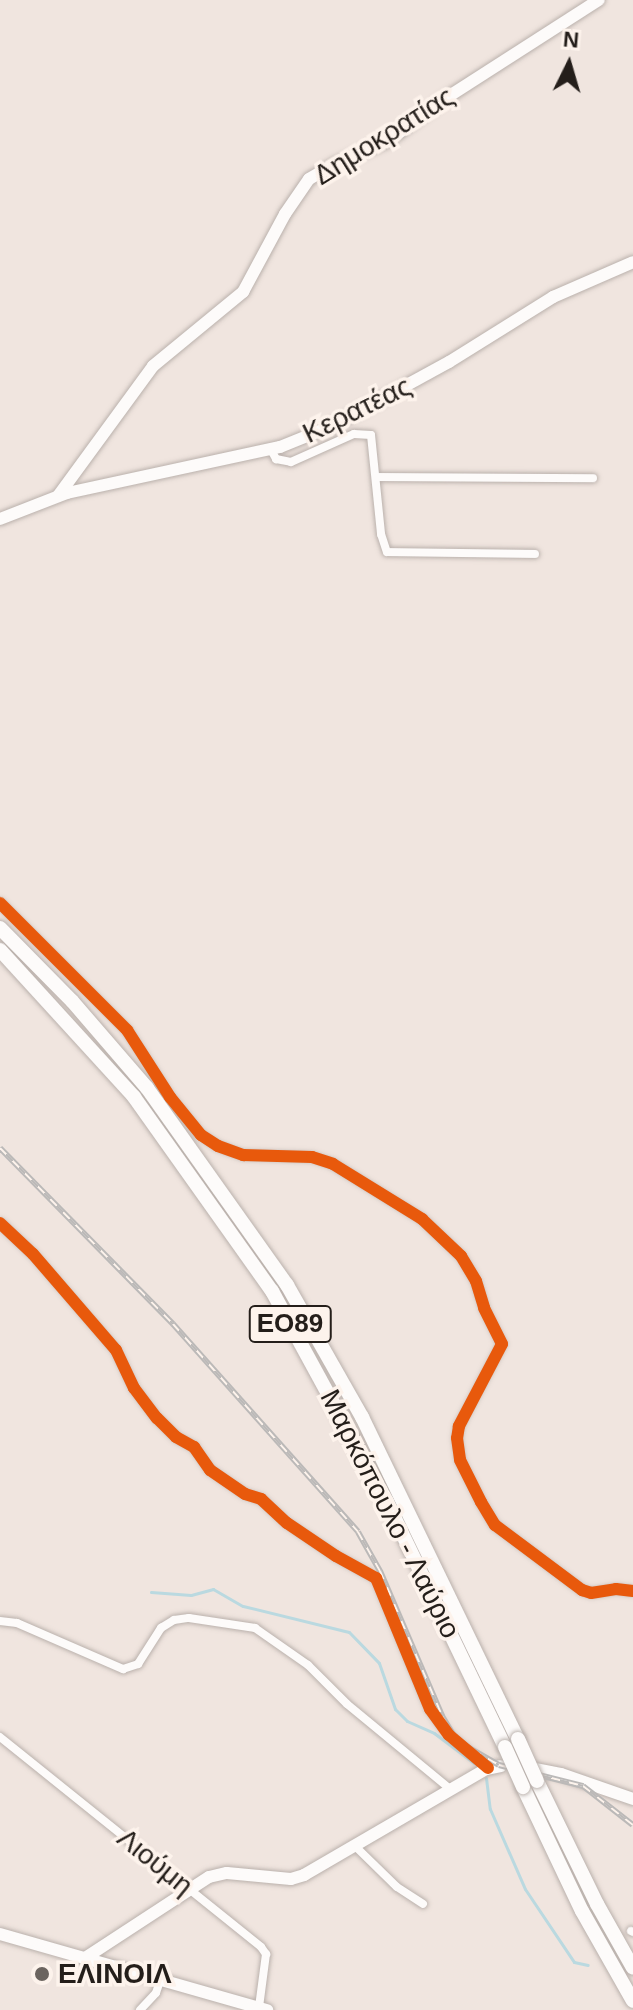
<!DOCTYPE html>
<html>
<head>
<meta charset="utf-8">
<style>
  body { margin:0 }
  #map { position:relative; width:633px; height:2010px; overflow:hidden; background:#f0e5df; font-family:Arial,sans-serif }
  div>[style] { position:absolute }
  .stream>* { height:3px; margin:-1.5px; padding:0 1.5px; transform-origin:1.5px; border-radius:1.5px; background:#bad9e0 }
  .roads { filter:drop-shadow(0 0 2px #bab1ac) drop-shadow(0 0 2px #bab1ac) }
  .street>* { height:8px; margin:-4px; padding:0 4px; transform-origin:4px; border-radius:4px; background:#fdfbfa }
  .secondary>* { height:12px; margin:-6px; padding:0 6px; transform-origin:6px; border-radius:6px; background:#fdfbfa }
  .highway>* { height:14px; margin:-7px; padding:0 7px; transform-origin:7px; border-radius:7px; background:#fdfbfa }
  .rail>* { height:6px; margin-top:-3px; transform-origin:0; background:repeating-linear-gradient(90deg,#fdf3ec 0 9px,#bbb9b8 0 18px); box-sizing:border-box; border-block:2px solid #bbb9b8 }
  .bridges { filter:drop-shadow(0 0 2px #bab1ac) drop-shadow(0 0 2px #bab1ac) }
  .highway-bridge>* { height:14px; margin:-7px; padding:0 7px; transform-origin:7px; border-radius:7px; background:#fdfbfa }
  .cycleway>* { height:12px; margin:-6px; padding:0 6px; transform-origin:6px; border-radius:6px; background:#e8590c }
  .dots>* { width:22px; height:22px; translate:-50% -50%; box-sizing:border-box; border:4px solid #fdf3ec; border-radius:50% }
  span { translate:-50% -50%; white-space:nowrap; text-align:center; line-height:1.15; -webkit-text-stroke:7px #fdf3ec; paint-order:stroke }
  .shield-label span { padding:2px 6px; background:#fdf3ec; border:2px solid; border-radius:6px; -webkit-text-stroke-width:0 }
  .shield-label { font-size:26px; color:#241e1a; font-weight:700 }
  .street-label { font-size:28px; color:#241e1a }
  .poi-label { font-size:28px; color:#241e1a; font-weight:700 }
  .left { translate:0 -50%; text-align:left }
  .north { position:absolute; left:529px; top:24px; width:80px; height:80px; -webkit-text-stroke:6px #fdf3ec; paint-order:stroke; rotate:5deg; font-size:22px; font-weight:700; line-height:32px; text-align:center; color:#241e1a }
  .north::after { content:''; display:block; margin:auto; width:28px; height:36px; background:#241e1a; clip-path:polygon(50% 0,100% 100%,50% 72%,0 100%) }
</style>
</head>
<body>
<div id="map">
  <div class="stream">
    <div style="left:151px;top:1592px;width:40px;rotate:4.3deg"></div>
    <div style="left:191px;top:1595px;width:23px;rotate:-15deg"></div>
    <div style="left:213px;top:1589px;width:34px;rotate:30deg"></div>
    <div style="left:243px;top:1606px;width:109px;rotate:13.8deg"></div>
    <div style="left:349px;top:1632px;width:43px;rotate:45.9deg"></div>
    <div style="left:379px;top:1663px;width:49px;rotate:70.8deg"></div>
    <div style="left:395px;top:1709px;width:17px;rotate:45deg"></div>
    <div style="left:407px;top:1721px;width:30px;rotate:24deg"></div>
    <div style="left:434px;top:1733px;width:50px;rotate:36.9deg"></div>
    <div style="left:486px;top:1778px;width:31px;rotate:83deg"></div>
    <div style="left:490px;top:1809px;width:87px;rotate:66.4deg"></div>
    <div style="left:525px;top:1889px;width:88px;rotate:56.1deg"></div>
    <div style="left:574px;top:1962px;width:14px;rotate:12deg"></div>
  </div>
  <div class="roads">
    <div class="street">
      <div style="left:270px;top:448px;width:13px;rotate:61deg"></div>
      <div style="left:276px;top:459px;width:15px;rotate:11deg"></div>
      <div style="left:291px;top:462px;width:69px;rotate:-24deg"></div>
      <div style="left:354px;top:434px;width:17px;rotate:3deg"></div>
      <div style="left:371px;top:435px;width:100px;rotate:84.2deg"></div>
      <div style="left:381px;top:534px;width:19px;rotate:72deg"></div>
      <div style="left:387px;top:552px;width:148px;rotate:0.8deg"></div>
      <div style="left:377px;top:477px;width:216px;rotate:0.3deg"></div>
      <div style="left:0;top:903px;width:180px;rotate:45deg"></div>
      <div style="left:127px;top:1030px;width:80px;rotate:57.3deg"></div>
      <div style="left:170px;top:1097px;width:49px;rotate:50.8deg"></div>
      <div style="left:201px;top:1135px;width:20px;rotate:33deg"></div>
      <div style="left:218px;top:1146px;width:27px;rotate:20deg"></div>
      <div style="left:243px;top:1155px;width:69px;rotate:1.7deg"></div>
      <div style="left:312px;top:1157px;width:22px;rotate:18deg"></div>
      <div style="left:333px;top:1164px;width:105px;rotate:31.7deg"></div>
      <div style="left:422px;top:1219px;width:54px;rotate:43.5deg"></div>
      <div style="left:461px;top:1256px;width:29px;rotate:59deg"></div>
      <div style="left:476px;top:1281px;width:28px;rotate:73deg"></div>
      <div style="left:484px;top:1308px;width:40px;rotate:63.4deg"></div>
      <div style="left:502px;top:1344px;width:93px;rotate:117.7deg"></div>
      <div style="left:459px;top:1426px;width:12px;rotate:99deg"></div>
      <div style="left:457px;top:1438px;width:22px;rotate:82deg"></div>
      <div style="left:460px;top:1460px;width:47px;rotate:63.4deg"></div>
      <div style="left:481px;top:1502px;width:27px;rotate:59deg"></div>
      <div style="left:495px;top:1525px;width:109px;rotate:36.8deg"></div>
      <div style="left:582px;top:1590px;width:9px;rotate:18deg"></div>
      <div style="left:591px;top:1593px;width:25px;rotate:-9deg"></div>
      <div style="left:616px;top:1589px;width:17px;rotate:7deg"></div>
      <div style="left:0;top:1223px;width:45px;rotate:43.2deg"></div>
      <div style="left:33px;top:1254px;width:127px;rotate:49.2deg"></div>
      <div style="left:116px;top:1350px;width:42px;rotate:64.7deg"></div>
      <div style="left:134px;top:1388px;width:38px;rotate:53deg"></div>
      <div style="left:157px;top:1418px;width:27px;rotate:45deg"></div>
      <div style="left:176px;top:1437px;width:21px;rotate:29deg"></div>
      <div style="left:194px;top:1447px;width:28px;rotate:55deg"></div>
      <div style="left:210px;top:1470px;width:42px;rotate:34.4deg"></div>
      <div style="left:245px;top:1494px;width:17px;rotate:17deg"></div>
      <div style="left:261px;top:1499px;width:35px;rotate:43deg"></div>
      <div style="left:287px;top:1523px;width:59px;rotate:34deg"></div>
      <div style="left:336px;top:1556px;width:46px;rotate:28.8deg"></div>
      <div style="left:376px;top:1578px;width:142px;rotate:67.6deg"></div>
      <div style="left:430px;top:1709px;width:32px;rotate:54deg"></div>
      <div style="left:449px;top:1735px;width:51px;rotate:40.2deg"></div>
      <div style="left:0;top:1621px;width:17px;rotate:7deg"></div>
      <div style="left:17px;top:1623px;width:116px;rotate:23.5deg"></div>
      <div style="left:123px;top:1669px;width:16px;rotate:-18deg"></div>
      <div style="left:138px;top:1664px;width:43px;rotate:-57.4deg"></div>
      <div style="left:161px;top:1628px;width:15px;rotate:-32deg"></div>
      <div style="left:174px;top:1620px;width:15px;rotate:-8deg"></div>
      <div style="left:189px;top:1618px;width:67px;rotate:8.6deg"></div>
      <div style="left:255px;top:1628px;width:65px;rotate:34.9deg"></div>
      <div style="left:308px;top:1665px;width:55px;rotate:45deg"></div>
      <div style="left:347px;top:1704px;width:134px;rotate:39.5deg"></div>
      <div style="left:0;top:1737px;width:335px;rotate:38.8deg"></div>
      <div style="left:261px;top:1947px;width:9px;rotate:54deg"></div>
      <div style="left:266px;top:1954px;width:53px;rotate:97.5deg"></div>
      <div style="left:356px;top:1847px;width:57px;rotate:44.3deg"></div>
      <div style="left:397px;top:1887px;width:31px;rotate:33deg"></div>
      <div style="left:631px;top:1931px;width:2px;rotate:27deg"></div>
      <div style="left:140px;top:2010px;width:23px;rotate:-47deg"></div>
      <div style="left:156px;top:1993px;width:16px;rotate:-72deg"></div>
    </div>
    <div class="secondary">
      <div style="left:58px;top:496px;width:161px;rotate:-53.8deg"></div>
      <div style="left:153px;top:366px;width:117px;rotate:-39.4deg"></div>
      <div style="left:243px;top:292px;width:89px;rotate:-61.7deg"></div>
      <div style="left:285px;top:214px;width:42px;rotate:-55.6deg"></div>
      <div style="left:309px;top:179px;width:30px;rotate:-30deg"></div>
      <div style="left:335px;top:164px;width:58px;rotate:-23.5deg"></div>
      <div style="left:388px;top:141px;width:69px;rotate:-36.7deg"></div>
      <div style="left:443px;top:100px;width:185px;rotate:-32.7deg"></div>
      <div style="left:0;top:519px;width:72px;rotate:-21.2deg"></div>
      <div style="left:67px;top:493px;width:218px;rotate:-12.2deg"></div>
      <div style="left:280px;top:447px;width:56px;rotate:-22deg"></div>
      <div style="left:332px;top:426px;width:133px;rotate:-28.7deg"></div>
      <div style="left:449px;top:362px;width:123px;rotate:-32deg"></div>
      <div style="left:553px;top:297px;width:87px;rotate:-23.6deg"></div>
      <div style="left:535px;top:1769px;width:26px;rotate:11deg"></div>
      <div style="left:561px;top:1774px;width:76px;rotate:19.1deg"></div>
      <div style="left:0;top:1934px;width:278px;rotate:15.9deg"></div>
      <div style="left:85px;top:1958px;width:148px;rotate:-33.2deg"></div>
      <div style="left:209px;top:1877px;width:18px;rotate:-13deg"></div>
      <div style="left:227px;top:1873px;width:64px;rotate:5.4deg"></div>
      <div style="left:291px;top:1879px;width:14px;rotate:-17deg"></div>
      <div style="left:304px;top:1875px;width:211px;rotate:-30.2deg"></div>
      <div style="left:486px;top:1769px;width:15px;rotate:-11deg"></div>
    </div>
    <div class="highway">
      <div style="left:0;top:928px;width:103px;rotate:45.4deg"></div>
      <div style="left:72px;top:1001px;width:115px;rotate:49.2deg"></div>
      <div style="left:147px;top:1088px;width:242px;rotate:54.6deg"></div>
      <div style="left:287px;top:1285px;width:152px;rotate:60.4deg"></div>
      <div style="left:362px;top:1417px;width:358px;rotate:64.2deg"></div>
      <div style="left:0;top:950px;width:199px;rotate:47.6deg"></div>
      <div style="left:134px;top:1097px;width:238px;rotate:54.6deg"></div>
      <div style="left:272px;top:1291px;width:240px;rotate:61.4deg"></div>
      <div style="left:387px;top:1502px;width:272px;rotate:64.3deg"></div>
      <div style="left:537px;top:1781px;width:137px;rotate:64deg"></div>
      <div style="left:597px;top:1904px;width:73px;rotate:60.6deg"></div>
      <div style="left:523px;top:1787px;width:137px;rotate:64.6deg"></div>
      <div style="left:582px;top:1911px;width:103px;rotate:60.5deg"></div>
    </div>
  </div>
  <div class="rail">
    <div style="left:0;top:1148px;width:247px;rotate:45.5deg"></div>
    <div style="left:173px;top:1324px;width:278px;rotate:48.3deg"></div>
    <div style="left:358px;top:1532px;width:45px;rotate:60.6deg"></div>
    <div style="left:380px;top:1571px;width:158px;rotate:66.8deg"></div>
    <div style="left:442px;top:1716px;width:29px;rotate:59deg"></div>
    <div style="left:457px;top:1741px;width:48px;rotate:29.7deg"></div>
    <div style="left:499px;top:1765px;width:87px;rotate:14deg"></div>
    <div style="left:583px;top:1786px;width:63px;rotate:38deg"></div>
  </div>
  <div class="bridges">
    <div class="highway-bridge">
      <div style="left:518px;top:1739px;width:46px;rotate:65.7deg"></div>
      <div style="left:505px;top:1747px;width:44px;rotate:65.8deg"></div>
    </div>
  </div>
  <div class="cycleway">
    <div style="left:0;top:903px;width:180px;rotate:45deg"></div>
    <div style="left:127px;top:1030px;width:80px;rotate:57.3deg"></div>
    <div style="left:170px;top:1097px;width:49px;rotate:50.8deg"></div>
    <div style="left:201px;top:1135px;width:20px;rotate:33deg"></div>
    <div style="left:218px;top:1146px;width:27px;rotate:20deg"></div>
    <div style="left:243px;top:1155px;width:69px;rotate:1.7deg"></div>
    <div style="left:312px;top:1157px;width:22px;rotate:18deg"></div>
    <div style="left:333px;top:1164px;width:105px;rotate:31.7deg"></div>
    <div style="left:422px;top:1219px;width:54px;rotate:43.5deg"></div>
    <div style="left:461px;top:1256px;width:29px;rotate:59deg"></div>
    <div style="left:476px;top:1281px;width:28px;rotate:73deg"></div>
    <div style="left:484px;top:1308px;width:40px;rotate:63.4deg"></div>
    <div style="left:502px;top:1344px;width:93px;rotate:117.7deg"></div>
    <div style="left:459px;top:1426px;width:12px;rotate:99deg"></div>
    <div style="left:457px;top:1438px;width:22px;rotate:82deg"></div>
    <div style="left:460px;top:1460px;width:47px;rotate:63.4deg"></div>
    <div style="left:481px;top:1502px;width:27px;rotate:59deg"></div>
    <div style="left:495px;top:1525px;width:109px;rotate:36.8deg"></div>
    <div style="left:582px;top:1590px;width:9px;rotate:18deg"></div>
    <div style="left:591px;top:1593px;width:25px;rotate:-9deg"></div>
    <div style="left:616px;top:1589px;width:17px;rotate:7deg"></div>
    <div style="left:0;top:1223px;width:45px;rotate:43.2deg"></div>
    <div style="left:33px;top:1254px;width:127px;rotate:49.2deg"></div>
    <div style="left:116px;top:1350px;width:42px;rotate:64.7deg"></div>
    <div style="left:134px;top:1388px;width:38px;rotate:53deg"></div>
    <div style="left:157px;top:1418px;width:27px;rotate:45deg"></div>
    <div style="left:176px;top:1437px;width:21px;rotate:29deg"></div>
    <div style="left:194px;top:1447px;width:28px;rotate:55deg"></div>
    <div style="left:210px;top:1470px;width:42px;rotate:34.4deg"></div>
    <div style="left:245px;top:1494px;width:17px;rotate:17deg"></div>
    <div style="left:261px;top:1499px;width:35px;rotate:43deg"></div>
    <div style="left:287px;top:1523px;width:59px;rotate:34deg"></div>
    <div style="left:336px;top:1556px;width:46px;rotate:28.8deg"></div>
    <div style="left:376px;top:1578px;width:142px;rotate:67.6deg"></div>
    <div style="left:430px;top:1709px;width:32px;rotate:54deg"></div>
    <div style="left:449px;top:1735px;width:51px;rotate:40.2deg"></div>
  </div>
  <div class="dots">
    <div style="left:42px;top:1974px;background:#6b645f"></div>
  </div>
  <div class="shield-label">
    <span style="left:290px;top:1324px">ΕΟ89</span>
  </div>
  <div class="street-label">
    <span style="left:384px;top:136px;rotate:-32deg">Δημοκρατίας</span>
    <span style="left:357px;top:410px;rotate:-26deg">Κερατέας</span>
    <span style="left:390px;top:1514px;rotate:63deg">Μαρκόπουλο - Λαύριο</span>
    <span style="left:155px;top:1862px;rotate:39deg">Λιούμη</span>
  </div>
  <div class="poi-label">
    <span class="left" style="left:58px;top:1974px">ΕΛΙΝΟΙΛ</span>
  </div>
  <div class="north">N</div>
</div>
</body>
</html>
